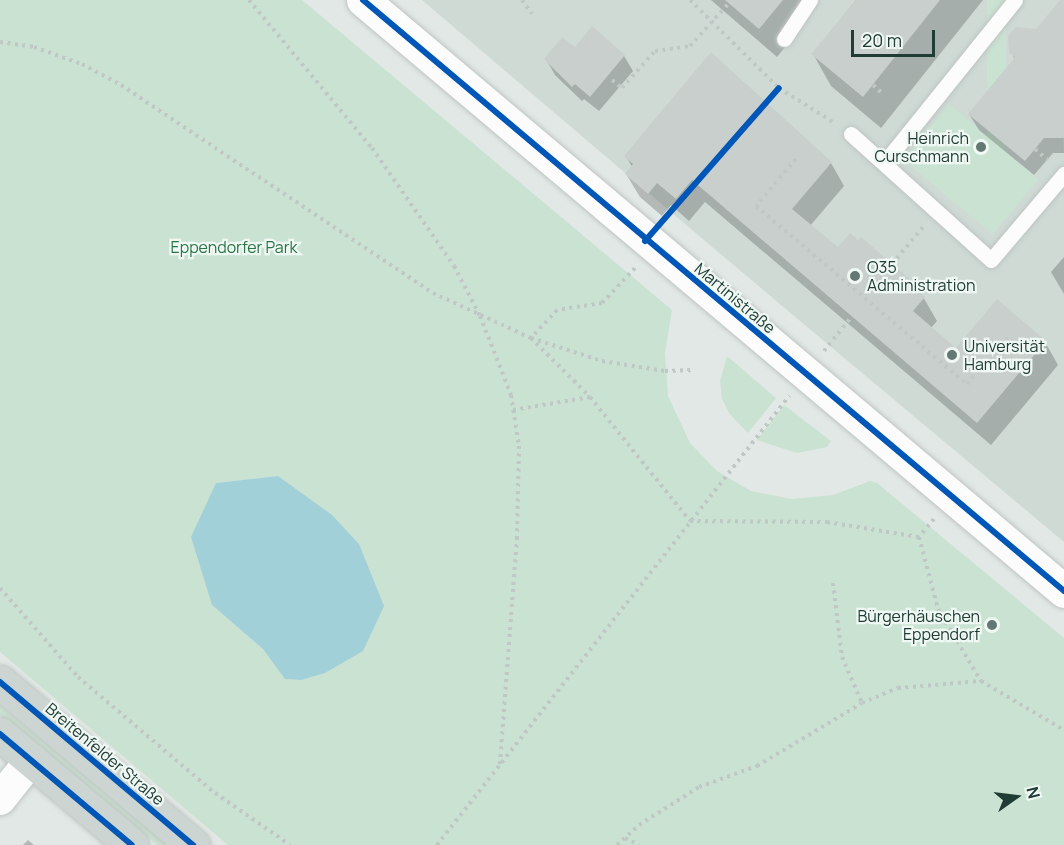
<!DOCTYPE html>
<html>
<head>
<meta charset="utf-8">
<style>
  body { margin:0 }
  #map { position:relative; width:1064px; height:845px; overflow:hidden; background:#e2e8e5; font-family:Manrope,sans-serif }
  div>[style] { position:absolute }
  .built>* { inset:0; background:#cfdad5 }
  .green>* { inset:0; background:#cae2d2; transform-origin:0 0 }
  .water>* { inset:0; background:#a1d0d8 }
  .shadow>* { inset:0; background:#0003 }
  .building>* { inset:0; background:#c9cfcd }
  .path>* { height:4px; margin-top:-2px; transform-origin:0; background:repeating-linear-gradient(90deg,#bfc8c5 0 3px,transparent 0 7.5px) }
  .roads { filter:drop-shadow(0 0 2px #bfc5c2) drop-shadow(0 0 2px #bfc5c2) }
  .lane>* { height:15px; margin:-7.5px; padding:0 7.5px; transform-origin:7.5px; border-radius:7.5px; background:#fbfcfb }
  .street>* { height:32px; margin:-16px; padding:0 16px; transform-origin:16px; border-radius:16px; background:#fbfcfb }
  .secondary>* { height:33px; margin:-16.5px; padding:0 16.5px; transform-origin:16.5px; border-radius:16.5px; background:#fbfcfb }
  .primary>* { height:33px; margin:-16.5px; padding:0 16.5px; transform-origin:16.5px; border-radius:16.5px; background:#ccd5d2 }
  .cycleway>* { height:6px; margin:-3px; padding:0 3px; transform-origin:3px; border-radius:3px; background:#0057b8 }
  .dots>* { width:16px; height:16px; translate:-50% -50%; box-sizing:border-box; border:3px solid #f0f8f4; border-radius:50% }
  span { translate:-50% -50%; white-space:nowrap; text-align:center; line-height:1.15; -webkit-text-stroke:4.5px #f0f8f4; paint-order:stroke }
  .poi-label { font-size:16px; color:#203c35 }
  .right { translate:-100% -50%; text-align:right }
  .left { translate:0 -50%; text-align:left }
  .park-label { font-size:16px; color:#297447 }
  .street-label { font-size:16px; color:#203c35 }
  .north { position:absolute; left:986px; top:767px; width:60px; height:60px; -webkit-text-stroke:4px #f0f8f4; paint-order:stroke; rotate:76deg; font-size:16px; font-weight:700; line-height:24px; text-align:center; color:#203c35 }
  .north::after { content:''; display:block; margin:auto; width:21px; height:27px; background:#203c35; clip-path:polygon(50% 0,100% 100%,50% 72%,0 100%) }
  .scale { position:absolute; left:851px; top:30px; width:84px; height:27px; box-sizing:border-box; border:3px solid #203c35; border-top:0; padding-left:8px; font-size:18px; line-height:21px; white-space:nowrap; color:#203c35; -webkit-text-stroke:4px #f0f8f4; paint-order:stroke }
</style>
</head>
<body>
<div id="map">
  <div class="built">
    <div style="clip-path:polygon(422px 0,1064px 0,1064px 542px,718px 252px)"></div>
  </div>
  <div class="green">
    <div style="clip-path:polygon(evenodd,0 0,302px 0,672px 310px,665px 353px,668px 396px,690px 443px,717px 471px,751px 491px,792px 499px,833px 495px,870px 481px,877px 483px,1064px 638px,1064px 845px,228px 845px,0 652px,0 0,278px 476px,362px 651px,324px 673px,301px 680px,286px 679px,263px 649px,212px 605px,216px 483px,278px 476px)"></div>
    <div style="left:987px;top:0;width:19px;height:180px"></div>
    <div style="left:949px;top:104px;width:117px;height:72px;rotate:40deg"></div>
    <div style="clip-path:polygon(727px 356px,776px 398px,748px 433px,729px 413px,722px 399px,720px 381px)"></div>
    <div style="clip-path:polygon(784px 405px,831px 441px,827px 447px,797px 453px,757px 440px)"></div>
    <div style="clip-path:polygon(0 705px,168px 845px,157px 845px,5px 719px,0 715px)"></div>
  </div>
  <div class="water">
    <div style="clip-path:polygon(278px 476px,332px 515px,359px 544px,384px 606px,363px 651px,325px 673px,301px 680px,285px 679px,263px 649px,212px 605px,191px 537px,216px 483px)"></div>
  </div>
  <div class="shadow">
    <div style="clip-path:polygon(711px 0,804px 0,791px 15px,799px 30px,777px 57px)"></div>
    <div style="clip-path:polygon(856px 0,983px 0,881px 128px,831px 86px,813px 54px)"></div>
    <div style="clip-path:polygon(1062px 0,1064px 153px,1053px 153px,1034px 175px,979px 130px,969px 114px,1015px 59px,1011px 52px,1037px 30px)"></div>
    <div style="clip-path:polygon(575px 49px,624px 56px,633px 71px,599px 111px,584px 99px,582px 101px,555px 75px,546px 59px)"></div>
    <div style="clip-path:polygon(626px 156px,831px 163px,844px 186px,810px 226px,838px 249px,918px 288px,937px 321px,931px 328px,956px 350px,997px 301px,1045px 342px,1058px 365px,991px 445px,705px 202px,689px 221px,671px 205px,662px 216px,640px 197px,626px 174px,632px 167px)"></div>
    <div style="clip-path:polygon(1064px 257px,1064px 294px,1051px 272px)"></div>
    <div style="clip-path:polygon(28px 840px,34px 845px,23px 845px)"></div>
  </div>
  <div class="building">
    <div style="clip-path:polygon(725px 0,783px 0,759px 29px)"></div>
    <div style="clip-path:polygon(856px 0,940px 0,863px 97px,811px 54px)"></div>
    <div style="clip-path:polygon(1060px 0,1064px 0,1064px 138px,1044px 138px,1025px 161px,968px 114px,1015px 57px,1009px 53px,1008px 36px,1016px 27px,1036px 29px)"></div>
    <div style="clip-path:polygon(592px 26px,625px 55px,590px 97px,575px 84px,572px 87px,544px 59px,562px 37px,575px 47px)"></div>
    <div style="clip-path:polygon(711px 52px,832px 162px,792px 209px,838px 247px,850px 233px,858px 240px,861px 237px,919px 287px,917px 290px,925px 297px,913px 311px,956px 348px,997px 299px,1046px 341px,977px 423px,692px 180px,676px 199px,657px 183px,648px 194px,625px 174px,633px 164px,624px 156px)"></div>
  </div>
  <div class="path">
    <div style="left:249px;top:0;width:192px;rotate:50.3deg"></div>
    <div style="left:372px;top:148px;width:144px;rotate:55.2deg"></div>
    <div style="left:454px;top:266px;width:56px;rotate:62.5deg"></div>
    <div style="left:480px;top:316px;width:85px;rotate:68.6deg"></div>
    <div style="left:511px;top:395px;width:52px;rotate:81.1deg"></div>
    <div style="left:519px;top:446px;width:91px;rotate:91.3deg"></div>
    <div style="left:517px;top:537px;width:228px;rotate:94.3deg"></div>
    <div style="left:522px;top:0;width:17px;rotate:54deg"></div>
    <div style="left:690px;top:0;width:125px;rotate:44.7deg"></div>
    <div style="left:779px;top:88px;width:64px;rotate:32.2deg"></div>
    <div style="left:0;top:42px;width:34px;rotate:8deg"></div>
    <div style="left:34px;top:47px;width:51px;rotate:19.5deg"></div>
    <div style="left:82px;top:64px;width:44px;rotate:28.3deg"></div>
    <div style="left:121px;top:85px;width:375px;rotate:33.7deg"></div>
    <div style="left:433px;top:293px;width:108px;rotate:24.7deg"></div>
    <div style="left:531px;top:338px;width:83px;rotate:45deg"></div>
    <div style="left:590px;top:397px;width:159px;rotate:51.1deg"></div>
    <div style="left:690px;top:521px;width:137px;rotate:0.4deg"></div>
    <div style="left:827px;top:522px;width:93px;rotate:9.3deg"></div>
    <div style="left:612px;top:80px;width:13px;rotate:39deg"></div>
    <div style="left:622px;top:88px;width:50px;rotate:-48.3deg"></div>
    <div style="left:655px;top:51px;width:35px;rotate:-8deg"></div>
    <div style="left:690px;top:46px;width:58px;rotate:-47.8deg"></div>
    <div style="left:873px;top:85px;width:13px;rotate:42deg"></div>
    <div style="left:1035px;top:149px;width:17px;rotate:40deg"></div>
    <div style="left:796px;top:159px;width:62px;rotate:130.4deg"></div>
    <div style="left:756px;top:206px;width:276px;rotate:40.2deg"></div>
    <div style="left:967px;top:384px;width:61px;rotate:-49deg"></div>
    <div style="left:892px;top:264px;width:50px;rotate:-49.9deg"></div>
    <div style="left:635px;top:268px;width:48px;rotate:133.3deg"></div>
    <div style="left:602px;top:303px;width:46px;rotate:171.2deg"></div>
    <div style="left:557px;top:310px;width:38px;rotate:133deg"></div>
    <div style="left:531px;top:338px;width:75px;rotate:17.9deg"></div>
    <div style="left:602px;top:361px;width:64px;rotate:9deg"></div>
    <div style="left:665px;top:371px;width:28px;rotate:-2deg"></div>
    <div style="left:824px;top:351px;width:45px;rotate:-51.3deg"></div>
    <div style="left:513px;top:410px;width:78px;rotate:-9.6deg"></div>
    <div style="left:934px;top:519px;width:23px;rotate:130deg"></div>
    <div style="left:919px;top:537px;width:74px;rotate:75.2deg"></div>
    <div style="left:938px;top:609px;width:84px;rotate:59.2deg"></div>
    <div style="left:981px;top:681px;width:96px;rotate:30.6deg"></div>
    <div style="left:833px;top:583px;width:75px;rotate:83.1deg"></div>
    <div style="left:842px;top:657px;width:50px;rotate:66.5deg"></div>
    <div style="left:0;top:588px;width:118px;rotate:48.8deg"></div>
    <div style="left:78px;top:677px;width:180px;rotate:40.3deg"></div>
    <div style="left:215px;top:793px;width:91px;rotate:34.7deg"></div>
    <div style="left:625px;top:838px;width:16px;rotate:27deg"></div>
    <div style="left:437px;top:845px;width:571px;rotate:-51.9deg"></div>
    <div style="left:617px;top:845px;width:30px;rotate:-42deg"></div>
    <div style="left:639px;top:825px;width:71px;rotate:-32.3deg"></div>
    <div style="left:699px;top:787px;width:62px;rotate:-19.9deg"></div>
    <div style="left:757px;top:766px;width:122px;rotate:-31deg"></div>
    <div style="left:862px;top:703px;width:39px;rotate:-23deg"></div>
    <div style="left:898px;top:688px;width:83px;rotate:-4.8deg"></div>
  </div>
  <div class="roads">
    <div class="lane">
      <div style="left:784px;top:39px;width:47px;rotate:-56.3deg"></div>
      <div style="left:851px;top:134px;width:188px;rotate:42deg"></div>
      <div style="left:991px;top:260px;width:113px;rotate:-49.7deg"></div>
      <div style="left:884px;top:163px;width:209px;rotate:-51.2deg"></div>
    </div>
    <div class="street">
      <div style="left:0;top:799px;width:50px;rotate:-51.5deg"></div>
    </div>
    <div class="secondary">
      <div style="left:363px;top:0;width:917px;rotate:40.13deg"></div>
    </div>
    <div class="primary">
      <div style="left:0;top:682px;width:253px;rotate:40.2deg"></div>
      <div style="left:0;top:734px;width:172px;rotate:40.1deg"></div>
    </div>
  </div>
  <div class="cycleway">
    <div style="left:363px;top:0;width:917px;rotate:40.13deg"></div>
    <div style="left:645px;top:241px;width:203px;rotate:-48.8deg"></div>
    <div style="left:0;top:682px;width:253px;rotate:40.2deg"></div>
    <div style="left:0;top:734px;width:172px;rotate:40.1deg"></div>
  </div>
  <div class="dots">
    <div style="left:981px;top:147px;background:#647873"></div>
    <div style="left:855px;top:276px;background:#647873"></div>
    <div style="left:952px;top:355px;background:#647873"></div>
    <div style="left:992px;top:625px;background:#647873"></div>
  </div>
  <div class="poi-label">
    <span class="right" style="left:969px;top:147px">Heinrich<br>Curschmann</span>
    <span class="left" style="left:867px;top:276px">O35<br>Administration</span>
    <span class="left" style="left:964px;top:355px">Universität<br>Hamburg</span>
    <span class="right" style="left:980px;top:625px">Bürgerhäuschen<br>Eppendorf</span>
  </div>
  <div class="park-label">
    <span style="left:234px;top:247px">Eppendorfer Park</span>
  </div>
  <div class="street-label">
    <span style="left:735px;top:298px;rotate:40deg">Martinistraße</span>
    <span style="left:105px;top:754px;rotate:40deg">Breitenfelder Straße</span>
  </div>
  <div class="north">N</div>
  <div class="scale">20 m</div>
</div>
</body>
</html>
